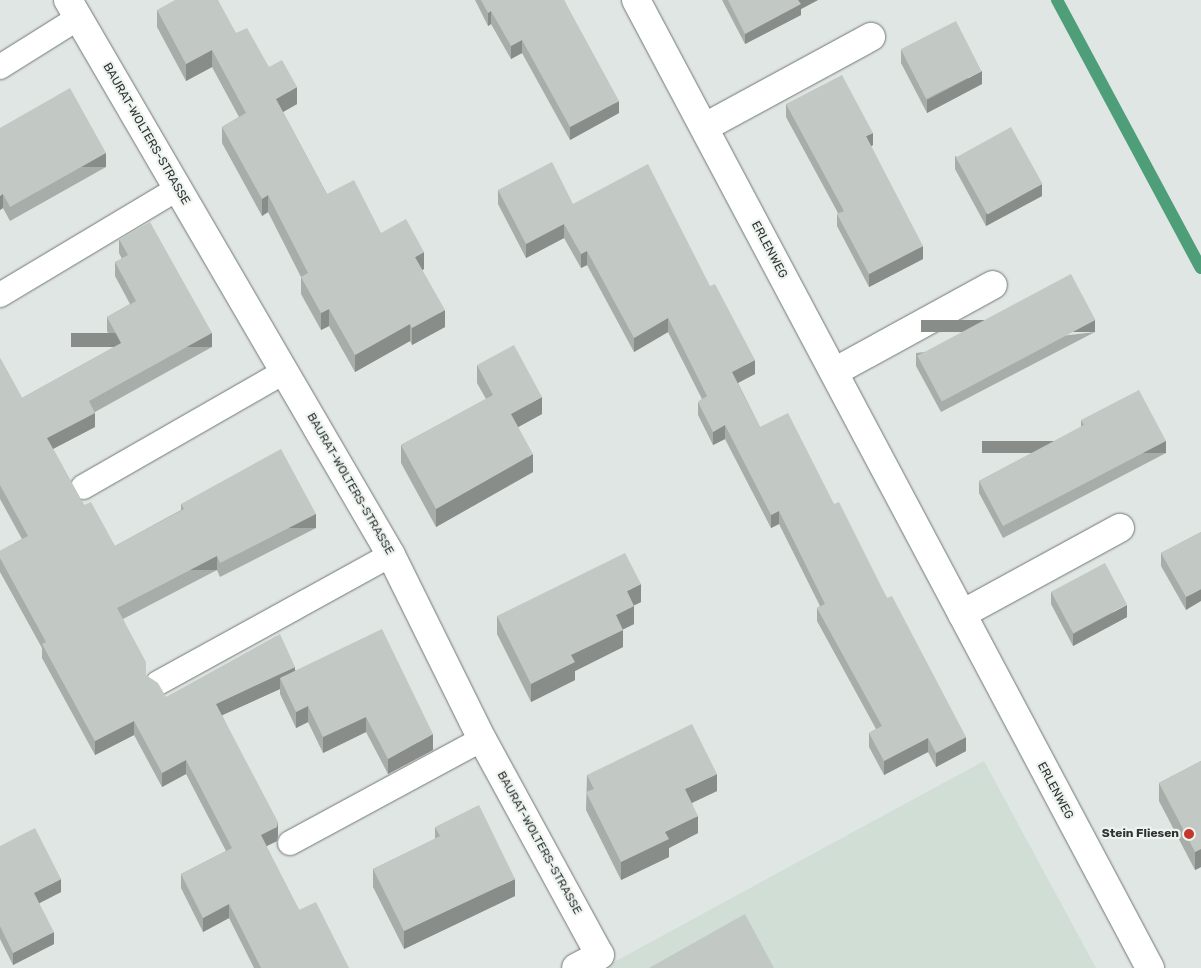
<!DOCTYPE html>
<html>
<head>
<meta charset="utf-8">
<style>
  body { margin:0 }
  #map { position:relative; width:1201px; height:968px; overflow:hidden; background:#dfe6e3; font-family:Rubik,sans-serif }
  div>[style] { position:absolute }
  .built>* { inset:0; background:#d0ded6 }
  .stream>* { height:12px; margin:-6px; padding:0 6px; transform-origin:6px; border-radius:6px; background:#4e9e7a }
  .roads { filter:drop-shadow(0 0 1px #727875) drop-shadow(0 0 1px #727875) }
  .lane>* { height:24px; margin:-12px; padding:0 12px; transform-origin:12px; border-radius:12px; background:#fff }
  .street>* { height:28px; margin:-14px; padding:0 14px; transform-origin:14px; border-radius:14px; background:#fff }
  .wall>* { inset:0; background:#a7ada9 }
  .shaded-wall>* { inset:0; background:#888d8a; transform-origin:0 0 }
  .building>* { inset:0; background:#c2c9c5; transform-origin:0 0 }
  .dots>* { width:14px; height:14px; translate:-50% -50%; box-sizing:border-box; border:2px solid #edf4f0; border-radius:50% }
  span { translate:-50% -50%; white-space:nowrap; text-align:center; line-height:1.15; -webkit-text-stroke:4.5px #edf4f0; paint-order:stroke }
  .street-label { font-size:12px; color:#303332 }
  .poi-label { font-size:12px; color:#303332; font-weight:700 }
  .right { translate:-100% -50%; text-align:right }
</style>
</head>
<body>
<div id="map">
  <div class="built">
    <div style="clip-path:polygon(984px 761px,1096px 968px,603px 968px)"></div>
  </div>
  <div class="stream">
    <div style="left:1057px;top:0;width:304px;rotate:61.8deg"></div>
  </div>
  <div class="roads">
    <div class="lane">
      <div style="left:0;top:67px;width:92px;rotate:-32.1deg"></div>
      <div style="left:0;top:295px;width:206px;rotate:-30.9deg"></div>
      <div style="left:83px;top:487px;width:232px;rotate:-29.8deg"></div>
      <div style="left:158px;top:683px;width:266px;rotate:-28.8deg"></div>
      <div style="left:290px;top:843px;width:218px;rotate:-28.4deg"></div>
    </div>
    <div class="street">
      <div style="left:68px;top:0;width:642px;rotate:59.8deg"></div>
      <div style="left:391px;top:555px;width:205px;rotate:63.7deg"></div>
      <div style="left:482px;top:739px;width:246px;rotate:61.4deg"></div>
      <div style="left:600px;top:955px;width:27px;rotate:152deg"></div>
      <div style="left:636px;top:0;width:1096px;rotate:62.03deg"></div>
      <div style="left:705px;top:127px;width:189px;rotate:-28.5deg"></div>
      <div style="left:834px;top:372px;width:181px;rotate:-28.7deg"></div>
      <div style="left:962px;top:614px;width:180px;rotate:-28.6deg"></div>
    </div>
  </div>
  <div class="wall">
    <div style="clip-path:polygon(475px 0,564px 0,619px 113px,570px 140px,522px 53px,511px 59px,491px 24px,488px 26px)"></div>
    <div style="clip-path:polygon(722px 0,818px 0,801px 9px,801px 15px,745px 44px)"></div>
    <div style="clip-path:polygon(157px 10px,236px 33px,269px 67px,297px 104px,283px 112px,327px 194px,381px 233px,424px 269px,422px 270px,445px 327px,412px 345px,410px 341px,355px 372px,329px 326px,321px 330px,301px 294px,301px 277px,268px 212px,262px 216px,222px 143px,222px 127px,239px 117px,212px 67px,186px 81px,157px 27px)"></div>
    <div style="clip-path:polygon(901px 50px,982px 84px,927px 113px,901px 63px)"></div>
    <div style="clip-path:polygon(786px 104px,873px 145px,871px 146px,923px 259px,869px 287px,837px 226px,837px 214px,838px 213px,786px 117px)"></div>
    <div style="clip-path:polygon(0 128px,106px 167px,10px 221px,3px 208px,0 210px)"></div>
    <div style="clip-path:polygon(955px 156px,1042px 196px,986px 226px,955px 169px)"></div>
    <div style="clip-path:polygon(498px 190px,573px 204px,755px 374px,738px 383px,760px 427px,834px 504px,887px 598px,966px 751px,936px 767px,928px 752px,884px 775px,869px 747px,869px 733px,876px 729px,817px 621px,817px 608px,820px 606px,779px 524px,771px 528px,725px 439px,713px 445px,698px 415px,698px 402px,702px 399px,668px 332px,634px 352px,587px 265px,581px 268px,564px 238px,526px 258px,498px 204px)"></div>
    <div style="clip-path:polygon(119px 239px,212px 347px,95px 412px,95px 427px,53px 449px,84px 505px,115px 546px,181px 510px,181px 504px,316px 528px,220px 577px,217px 570px,123px 619px,146px 676px,166px 697px,295px 670px,433px 750px,388px 774px,366px 732px,323px 753px,308px 722px,296px 728px,280px 694px,280px 689px,222px 715px,278px 836px,277px 841px,266px 846px,299px 910px,349px 968px,254px 968px,229px 918px,203px 932px,181px 888px,181px 874px,226px 851px,186px 774px,162px 787px,134px 735px,95px 755px,42px 658px,42px 648px,0 572px,0 551px,22px 539px,0 499px,0 358px,22px 398px,116px 346px,107px 331px,107px 317px,130px 304px,115px 276px,115px 262px,122px 259px,119px 253px)"></div>
    <div style="clip-path:polygon(1095px 332px,941px 412px,916px 366px,916px 353px)"></div>
    <div style="clip-path:polygon(477px 365px,542px 414px,518px 427px,533px 472px,436px 527px,401px 463px,401px 445px,486px 399px,477px 383px)"></div>
    <div style="clip-path:polygon(1081px 420px,1166px 453px,1003px 538px,979px 493px,979px 481px,1081px 427px)"></div>
    <div style="clip-path:polygon(1201px 532px,1186px 610px,1161px 566px,1161px 553px)"></div>
    <div style="clip-path:polygon(1051px 592px,1127px 617px,1073px 646px,1051px 604px)"></div>
    <div style="clip-path:polygon(641px 602px,634px 605px,634px 624px,623px 629px,623px 647px,575px 671px,575px 680px,531px 702px,497px 634px,497px 616px)"></div>
    <div style="clip-path:polygon(1201px 761px,1201px 867px,1195px 870px,1159px 801px,1159px 783px)"></div>
    <div style="clip-path:polygon(587px 775px,717px 791px,692px 803px,698px 833px,669px 848px,669px 857px,621px 880px,586px 810px)"></div>
    <div style="clip-path:polygon(435px 827px,515px 896px,404px 949px,373px 887px,373px 869px,435px 839px)"></div>
    <div style="clip-path:polygon(0 846px,61px 892px,39px 903px,54px 944px,13px 965px,0 939px)"></div>
  </div>
  <div class="shaded-wall">
    <div style="clip-path:polygon(798px 0,818px 0,801px 9px,801px 15px,745px 44px,745px 34px)"></div>
    <div style="clip-path:polygon(491px 11px,491px 24px,488px 26px,488px 13px)"></div>
    <div style="clip-path:polygon(522px 40px,522px 53px,511px 59px,511px 46px)"></div>
    <div style="clip-path:polygon(212px 50px,212px 67px,186px 81px,186px 64px)"></div>
    <div style="clip-path:polygon(982px 71px,982px 84px,927px 113px,927px 100px)"></div>
    <div style="clip-path:polygon(297px 87px,297px 104px,276px 116px,276px 99px)"></div>
    <div style="clip-path:polygon(619px 101px,619px 113px,570px 140px,570px 127px)"></div>
    <div style="clip-path:polygon(873px 133px,873px 145px,866px 149px,866px 136px)"></div>
    <div style="left:106px;top:153px;width:14px;height:110px;rotate:90deg"></div>
    <div style="clip-path:polygon(1042px 184px,1042px 196px,986px 226px,986px 214px)"></div>
    <div style="clip-path:polygon(3px 194px,3px 208px,0 210px,0 196px)"></div>
    <div style="clip-path:polygon(268px 195px,268px 212px,262px 216px,262px 199px)"></div>
    <div style="clip-path:polygon(564px 224px,564px 238px,526px 258px,526px 244px)"></div>
    <div style="clip-path:polygon(923px 246px,923px 259px,869px 287px,869px 274px)"></div>
    <div style="clip-path:polygon(587px 251px,587px 265px,581px 268px,581px 254px)"></div>
    <div style="clip-path:polygon(424px 252px,424px 269px,415px 274px,415px 257px)"></div>
    <div style="clip-path:polygon(329px 309px,329px 326px,321px 330px,321px 313px)"></div>
    <div style="clip-path:polygon(445px 310px,445px 327px,412px 345px,412px 328px)"></div>
    <div style="clip-path:polygon(668px 318px,668px 332px,634px 352px,634px 338px)"></div>
    <div style="left:1095px;top:320px;width:12px;height:174px;rotate:90deg"></div>
    <div style="clip-path:polygon(410px 324px,410px 341px,355px 372px,355px 355px)"></div>
    <div style="left:212px;top:333px;width:14px;height:141px;rotate:90deg"></div>
    <div style="clip-path:polygon(755px 360px,755px 374px,732px 386px,732px 372px)"></div>
    <div style="clip-path:polygon(542px 397px,542px 414px,511px 431px,511px 414px)"></div>
    <div style="clip-path:polygon(95px 413px,95px 427px,47px 452px,47px 438px)"></div>
    <div style="clip-path:polygon(725px 425px,725px 439px,713px 445px,713px 432px)"></div>
    <div style="left:1166px;top:441px;width:12px;height:184px;rotate:90deg"></div>
    <div style="clip-path:polygon(533px 454px,533px 472px,436px 527px,436px 509px)"></div>
    <div style="clip-path:polygon(779px 511px,779px 524px,771px 528px,771px 515px)"></div>
    <div style="left:316px;top:514px;width:14px;height:108px;rotate:90deg"></div>
    <div style="left:217px;top:556px;width:14px;height:113px;rotate:90deg"></div>
    <div style="clip-path:polygon(641px 584px,641px 602px,627px 609px,627px 591px)"></div>
    <div style="clip-path:polygon(1201px 589px,1201px 601px,1186px 610px,1186px 597px)"></div>
    <div style="clip-path:polygon(1127px 605px,1127px 617px,1073px 646px,1073px 634px)"></div>
    <div style="clip-path:polygon(634px 606px,634px 624px,616px 633px,616px 615px)"></div>
    <div style="clip-path:polygon(623px 630px,623px 647px,575px 671px,575px 680px,531px 702px,531px 684px,571px 655px)"></div>
    <div style="clip-path:polygon(295px 667px,295px 681px,280px 678px,280px 689px,216px 718px,216px 704px)"></div>
    <div style="clip-path:polygon(308px 706px,308px 722px,296px 728px,296px 712px)"></div>
    <div style="clip-path:polygon(366px 717px,366px 732px,323px 753px,323px 737px)"></div>
    <div style="clip-path:polygon(134px 721px,134px 735px,95px 755px,95px 741px)"></div>
    <div style="clip-path:polygon(433px 734px,433px 750px,388px 774px,388px 759px)"></div>
    <div style="clip-path:polygon(966px 737px,966px 751px,936px 767px,936px 753px)"></div>
    <div style="clip-path:polygon(928px 738px,928px 752px,884px 775px,884px 761px)"></div>
    <div style="clip-path:polygon(186px 760px,186px 774px,162px 787px,162px 773px)"></div>
    <div style="clip-path:polygon(717px 774px,717px 791px,685px 806px,685px 789px)"></div>
    <div style="clip-path:polygon(698px 816px,698px 833px,669px 848px,669px 857px,621px 880px,621px 862px,665px 832px)"></div>
    <div style="clip-path:polygon(278px 822px,278px 836px,277px 841px,261px 849px,261px 835px)"></div>
    <div style="clip-path:polygon(1201px 849px,1201px 867px,1195px 870px,1195px 852px)"></div>
    <div style="clip-path:polygon(61px 879px,61px 892px,34px 906px,34px 893px)"></div>
    <div style="clip-path:polygon(515px 879px,515px 896px,404px 949px,404px 931px)"></div>
    <div style="clip-path:polygon(229px 904px,229px 918px,203px 932px,203px 918px)"></div>
    <div style="clip-path:polygon(54px 932px,54px 944px,13px 965px,13px 953px)"></div>
  </div>
  <div class="building">
    <div style="clip-path:polygon(175px 0,218px 0,236px 33px,247px 28px,269px 67px,282px 60px,297px 87px,276px 99px,327px 194px,354px 180px,381px 233px,406px 219px,424px 252px,415px 257px,445px 310px,412px 328px,410px 324px,355px 355px,329px 309px,321px 313px,301px 277px,308px 273px,268px 195px,262px 199px,222px 127px,246px 113px,212px 50px,186px 64px,157px 10px)"></div>
    <div style="clip-path:polygon(481px 0,564px 0,619px 101px,570px 127px,522px 40px,511px 46px,491px 11px,488px 13px)"></div>
    <div style="clip-path:polygon(728px 0,798px 0,801px 4px,745px 34px)"></div>
    <div style="left:956px;top:21px;width:56px;height:62px;rotate:63deg"></div>
    <div style="clip-path:polygon(842px 75px,873px 133px,866px 136px,923px 246px,869px 274px,837px 214px,844px 211px,786px 104px)"></div>
    <div style="clip-path:polygon(70px 88px,106px 153px,10px 207px,3px 194px,0 196px,0 128px)"></div>
    <div style="left:1011px;top:127px;width:65px;height:63px;rotate:61deg"></div>
    <div style="clip-path:polygon(552px 162px,573px 204px,648px 164px,710px 286px,715px 284px,755px 360px,732px 372px,760px 427px,788px 413px,834px 504px,839px 502px,887px 598px,892px 596px,966px 737px,936px 753px,928px 738px,884px 761px,869px 733px,882px 726px,817px 608px,825px 604px,779px 511px,771px 515px,725px 425px,713px 432px,698px 402px,707px 396px,668px 318px,634px 338px,587px 251px,581px 254px,564px 224px,526px 244px,498px 190px)"></div>
    <div style="clip-path:polygon(150px 222px,212px 333px,89px 401px,95px 413px,47px 438px,84px 505px,91px 502px,115px 546px,184px 509px,181px 504px,281px 449px,316px 514px,220px 563px,217px 556px,117px 608px,146px 662px,146px 675px,158px 683px,166px 697px,280px 634px,295px 667px,216px 704px,278px 822px,277px 827px,261px 835px,299px 910px,316px 902px,349px 968px,261px 968px,229px 904px,203px 918px,181px 874px,232px 848px,186px 760px,162px 773px,134px 721px,95px 741px,42px 644px,46px 642px,0 558px,0 551px,28px 536px,0 485px,0 358px,22px 398px,121px 343px,107px 317px,136px 301px,115px 262px,128px 255px,119px 239px)"></div>
    <div style="left:1071px;top:274px;width:52px;height:174px;rotate:62deg"></div>
    <div style="clip-path:polygon(514px 345px,542px 397px,511px 414px,533px 454px,436px 509px,401px 445px,493px 395px,477px 365px)"></div>
    <div style="clip-path:polygon(1139px 390px,1166px 441px,1003px 526px,979px 481px,1084px 425px,1081px 420px)"></div>
    <div style="clip-path:polygon(1201px 532px,1201px 589px,1186px 597px,1161px 553px)"></div>
    <div style="clip-path:polygon(625px 553px,641px 584px,627px 591px,634px 606px,616px 615px,623px 630px,571px 655px,575px 662px,531px 684px,497px 616px)"></div>
    <div style="left:1105px;top:563px;width:47px;height:61px;rotate:62deg"></div>
    <div style="clip-path:polygon(382px 629px,433px 734px,388px 759px,366px 717px,323px 737px,308px 706px,296px 712px,280px 678px)"></div>
    <div style="clip-path:polygon(692px 724px,717px 774px,685px 789px,698px 816px,665px 832px,669px 839px,621px 862px,586px 792px,594px 789px,587px 775px)"></div>
    <div style="clip-path:polygon(1201px 761px,1201px 849px,1195px 852px,1159px 783px)"></div>
    <div style="clip-path:polygon(479px 805px,515px 879px,404px 931px,373px 869px,440px 836px,435px 827px)"></div>
    <div style="clip-path:polygon(35px 828px,61px 879px,34px 893px,54px 932px,13px 953px,0 926px,0 846px)"></div>
    <div style="clip-path:polygon(745px 914px,774px 968px,649px 968px)"></div>
  </div>
  <div class="dots">
    <div style="left:1189px;top:834px;background:#c4372a"></div>
  </div>
  <div class="street-label">
    <span style="left:146px;top:134px;rotate:60deg">BAURAT-WOLTERS-STRASSE</span>
    <span style="left:769px;top:250px;rotate:62deg">ERLENWEG</span>
    <span style="left:350px;top:484px;rotate:60deg">BAURAT-WOLTERS-STRASSE</span>
    <span style="left:1055px;top:791px;rotate:62deg">ERLENWEG</span>
    <span style="left:539px;top:843px;rotate:61deg">BAURAT-WOLTERS-STRASSE</span>
  </div>
  <div class="poi-label">
    <span class="right" style="left:1179px;top:834px">Stein Fliesen</span>
  </div>
</div>
</body>
</html>
